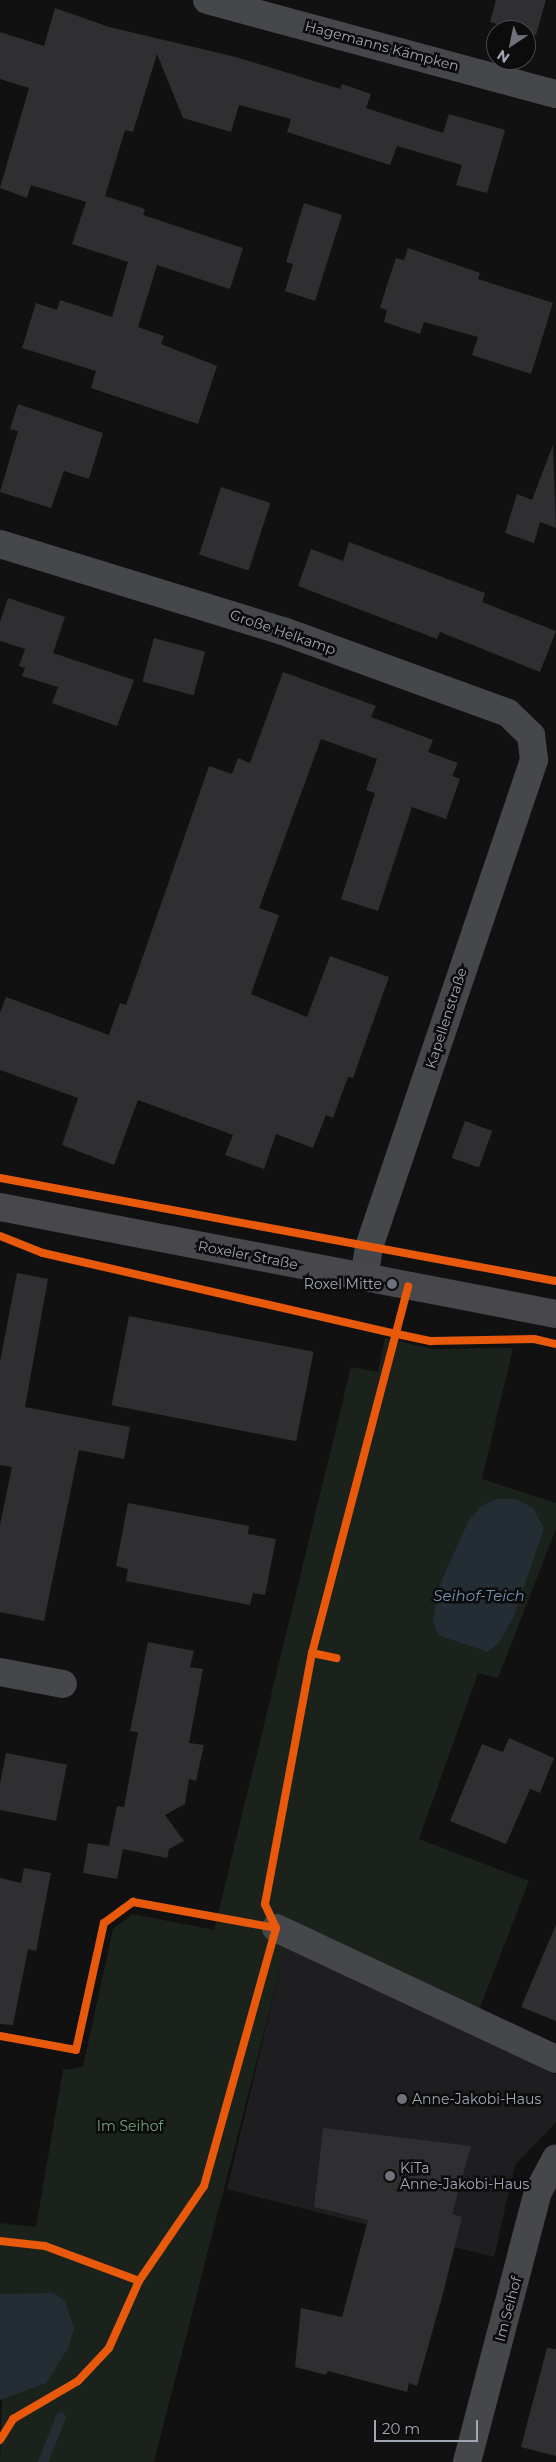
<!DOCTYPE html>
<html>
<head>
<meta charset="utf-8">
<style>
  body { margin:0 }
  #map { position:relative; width:556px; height:2462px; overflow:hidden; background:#111112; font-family:Montserrat,sans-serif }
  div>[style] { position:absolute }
  .built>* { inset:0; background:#1e1e20 }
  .green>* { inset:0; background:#1b221c }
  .water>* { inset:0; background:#242c34 }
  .stream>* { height:10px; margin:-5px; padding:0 5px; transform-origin:5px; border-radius:5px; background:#242c34 }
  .building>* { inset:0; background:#2f2f31; transform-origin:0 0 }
  .minor>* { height:28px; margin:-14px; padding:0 14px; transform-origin:14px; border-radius:14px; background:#45474b }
  .major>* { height:28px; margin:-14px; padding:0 14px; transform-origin:14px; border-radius:14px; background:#48484c }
  .cycleway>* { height:8px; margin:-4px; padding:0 4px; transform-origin:4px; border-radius:4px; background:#e8590c }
  .dots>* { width:14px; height:14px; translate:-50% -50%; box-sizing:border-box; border:2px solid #0c0c0d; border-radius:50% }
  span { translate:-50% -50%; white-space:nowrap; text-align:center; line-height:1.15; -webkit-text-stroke:5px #0c0c0d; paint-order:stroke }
  .street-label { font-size:14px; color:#a1a6b4 }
  .poi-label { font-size:14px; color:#a1a6b4 }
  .right { translate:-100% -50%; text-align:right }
  .left { translate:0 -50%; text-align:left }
  .park-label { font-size:14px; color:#76a17b }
  .water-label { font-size:15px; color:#7492b3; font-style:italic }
  .north { position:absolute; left:486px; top:20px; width:50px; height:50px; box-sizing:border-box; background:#0c0c0d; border:1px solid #484a50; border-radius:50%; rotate:214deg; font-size:14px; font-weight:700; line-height:20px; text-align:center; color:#a1a6b4 }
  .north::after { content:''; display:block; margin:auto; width:18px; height:22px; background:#6f727b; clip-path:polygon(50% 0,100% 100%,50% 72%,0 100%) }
  .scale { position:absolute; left:374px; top:2420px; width:104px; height:22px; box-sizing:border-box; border:2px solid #a1a6b4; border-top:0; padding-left:6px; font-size:15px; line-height:18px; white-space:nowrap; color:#a1a6b4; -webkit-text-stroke:4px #0c0c0d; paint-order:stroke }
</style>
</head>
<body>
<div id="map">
  <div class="built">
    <div style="clip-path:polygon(286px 1945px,556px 2075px,556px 2122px,515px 2165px,494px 2257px,227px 2189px)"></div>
  </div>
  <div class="green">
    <div style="clip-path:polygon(385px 1338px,433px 1349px,513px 1348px,482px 1479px,556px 1503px,556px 1529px,498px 1678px,478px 1673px,419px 1839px,529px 1881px,470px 2033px,286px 1946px,154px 2462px,0 2462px,6px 2295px,0 2294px,0 2223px,36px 2227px,63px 2070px,83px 2067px,113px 1929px,133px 1914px,214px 1930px,351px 1367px,378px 1372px)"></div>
  </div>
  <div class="water">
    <div style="clip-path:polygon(496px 1499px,516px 1499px,533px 1508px,544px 1528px,514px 1616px,499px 1643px,488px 1652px,438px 1635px,433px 1621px,440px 1584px,468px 1522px,480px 1507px)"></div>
    <div style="clip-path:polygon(53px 2293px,65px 2301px,74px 2329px,68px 2348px,46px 2383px,0 2400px,0 2294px)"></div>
  </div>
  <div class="stream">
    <div style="left:43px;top:2462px;width:48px;rotate:-68.2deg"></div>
  </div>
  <div class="building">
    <div style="clip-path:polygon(496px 0,546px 0,536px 35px,490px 22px)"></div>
    <div style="clip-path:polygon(55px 8px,109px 27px,236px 57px,340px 89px,342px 84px,371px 94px,366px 108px,443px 133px,449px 114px,505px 130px,487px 193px,456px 185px,462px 165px,397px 146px,390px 165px,287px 132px,291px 119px,239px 105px,231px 132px,183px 118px,157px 54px,133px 132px,125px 130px,105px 196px,145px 209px,143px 215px,243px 248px,230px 289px,157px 265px,138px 327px,164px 336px,161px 344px,217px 366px,198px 424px,91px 388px,96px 371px,22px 348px,36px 303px,57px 310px,60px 300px,112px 317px,128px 262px,72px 244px,86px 202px,31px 185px,27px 198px,0 188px,29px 88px,0 79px,0 32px,44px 46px)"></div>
    <div style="clip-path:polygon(304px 203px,342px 215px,315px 301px,285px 291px,293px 264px,286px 262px)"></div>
    <div style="clip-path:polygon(408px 248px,480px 273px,478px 279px,553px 303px,531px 374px,472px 355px,478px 337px,424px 322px,420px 334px,384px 322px,387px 310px,380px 308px,388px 282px,396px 258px,404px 260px)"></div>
    <div style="clip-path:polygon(18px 404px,103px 433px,89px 479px,64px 471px,51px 508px,0 492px,18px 431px,10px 429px)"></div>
    <div style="clip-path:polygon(553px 445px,556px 528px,540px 522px,534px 543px,505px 533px,517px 494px,532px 500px)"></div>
    <div style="left:221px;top:487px;width:52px;height:71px;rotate:18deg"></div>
    <div style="clip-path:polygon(349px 542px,485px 593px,482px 602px,556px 631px,540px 672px,440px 632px,437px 639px,298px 586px,311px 549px,343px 561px)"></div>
    <div style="clip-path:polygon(8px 598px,65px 617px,53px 653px,134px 680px,117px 726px,52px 703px,58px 687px,22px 676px,25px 668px,19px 666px,25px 649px,0 641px,0 622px)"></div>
    <div style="left:154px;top:638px;width:53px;height:45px;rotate:15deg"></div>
    <div style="clip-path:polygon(283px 672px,376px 706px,371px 717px,433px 740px,428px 752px,458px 763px,452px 776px,460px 779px,446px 819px,412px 807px,378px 911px,341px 899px,375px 793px,366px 790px,377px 759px,321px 739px,259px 908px,279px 915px,251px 994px,307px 1017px,330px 956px,389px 977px,353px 1078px,348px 1077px,333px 1118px,326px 1115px,313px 1148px,276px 1134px,264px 1169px,225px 1155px,233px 1135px,138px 1100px,114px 1165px,62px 1145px,78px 1098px,0 1070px,0 1013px,6px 997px,109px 1035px,120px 1003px,126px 1005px,209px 766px,232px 774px,238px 758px,250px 763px)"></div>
    <div style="left:465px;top:1121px;width:29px;height:39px;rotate:20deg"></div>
    <div style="clip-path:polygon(17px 1273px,48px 1279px,25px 1407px,130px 1427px,124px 1459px,79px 1450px,44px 1621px,0 1612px,0 1525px,12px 1467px,0 1465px,0 1362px)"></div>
    <div style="left:129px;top:1316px;width:188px;height:91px;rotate:11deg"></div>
    <div style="clip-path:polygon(128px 1503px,249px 1526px,248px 1534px,276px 1539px,265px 1595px,253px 1593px,250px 1605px,126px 1581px,128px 1569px,116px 1566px)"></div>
    <div style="clip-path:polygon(148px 1642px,194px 1651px,190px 1667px,203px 1669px,189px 1743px,204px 1745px,196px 1781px,189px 1779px,185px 1804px,165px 1815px,184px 1841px,169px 1849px,167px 1858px,123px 1849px,117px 1879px,83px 1873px,88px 1843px,109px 1846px,117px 1806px,124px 1807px,138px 1732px,130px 1731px)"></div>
    <div style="clip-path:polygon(509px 1738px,554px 1758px,540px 1793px,530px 1789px,506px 1844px,450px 1821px,482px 1744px,503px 1752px)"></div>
    <div style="left:6px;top:1753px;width:62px;height:57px;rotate:11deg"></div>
    <div style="clip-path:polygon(24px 1868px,51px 1873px,36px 1951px,28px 1949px,13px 2025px,0 2024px,0 1878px,21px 1883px)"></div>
    <div style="clip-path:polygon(556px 1925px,556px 2021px,521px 2007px)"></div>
    <div style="clip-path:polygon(323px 2128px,471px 2146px,452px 2214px,462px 2217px,444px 2290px,417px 2386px,409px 2383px,407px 2392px,328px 2371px,326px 2375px,295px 2367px,301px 2308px,342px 2317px,368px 2220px,314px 2207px)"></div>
    <div style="clip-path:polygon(547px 2348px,556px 2349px,556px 2456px,521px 2447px)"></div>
  </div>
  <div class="minor">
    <div style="left:207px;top:0;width:361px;rotate:15.1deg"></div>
    <div style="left:0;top:544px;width:296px;rotate:17.1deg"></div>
    <div style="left:283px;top:631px;width:239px;rotate:20deg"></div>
    <div style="left:508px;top:713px;width:32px;rotate:44deg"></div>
    <div style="left:531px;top:735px;width:25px;rotate:83deg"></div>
    <div style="left:534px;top:760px;width:514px;rotate:108.72deg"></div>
    <div style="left:369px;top:1247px;width:30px;rotate:99deg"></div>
    <div style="left:0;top:1672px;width:64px;rotate:10.8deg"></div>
    <div style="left:276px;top:1928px;width:309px;rotate:25.1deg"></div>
    <div style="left:467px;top:2462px;width:279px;rotate:-75.3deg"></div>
    <div style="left:538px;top:2192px;width:38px;rotate:-62deg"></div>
  </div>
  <div class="major">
    <div style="left:0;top:1207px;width:566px;rotate:10.89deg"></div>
  </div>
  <div class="cycleway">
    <div style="left:0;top:1178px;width:565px;rotate:10.5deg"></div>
    <div style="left:0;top:1236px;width:46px;rotate:21.6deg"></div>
    <div style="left:43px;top:1253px;width:363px;rotate:12.9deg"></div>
    <div style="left:397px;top:1334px;width:35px;rotate:12deg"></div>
    <div style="left:431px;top:1341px;width:103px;rotate:-1.1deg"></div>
    <div style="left:534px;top:1339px;width:23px;rotate:13deg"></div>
    <div style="left:312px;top:1653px;width:379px;rotate:-75.3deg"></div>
    <div style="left:0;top:2036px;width:77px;rotate:10.4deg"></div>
    <div style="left:76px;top:2050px;width:130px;rotate:-77.6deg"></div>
    <div style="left:104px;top:1923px;width:36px;rotate:-36deg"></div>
    <div style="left:133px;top:1902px;width:145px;rotate:10.3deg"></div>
    <div style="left:0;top:2241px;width:45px;rotate:6.3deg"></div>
    <div style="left:45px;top:2246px;width:100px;rotate:20.4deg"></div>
    <div style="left:0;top:2440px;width:25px;rotate:-58deg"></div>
    <div style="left:13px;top:2419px;width:75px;rotate:-30.3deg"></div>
    <div style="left:78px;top:2381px;width:45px;rotate:-46.8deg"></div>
    <div style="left:109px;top:2348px;width:73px;rotate:-65.9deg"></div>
    <div style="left:139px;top:2281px;width:115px;rotate:-55.6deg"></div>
    <div style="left:204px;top:2186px;width:268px;rotate:-74.4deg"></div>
    <div style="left:276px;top:1928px;width:26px;rotate:-115deg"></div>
    <div style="left:265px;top:1904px;width:255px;rotate:-79.4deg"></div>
    <div style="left:312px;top:1653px;width:25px;rotate:12deg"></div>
  </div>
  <div class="dots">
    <div style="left:392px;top:1284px;background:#6f727b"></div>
    <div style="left:402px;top:2099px;background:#6f727b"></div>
    <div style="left:390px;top:2176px;background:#6f727b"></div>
  </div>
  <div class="street-label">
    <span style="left:382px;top:46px;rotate:15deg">Hagemanns Kämpken</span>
    <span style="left:283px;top:632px;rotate:19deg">Große Helkamp</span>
    <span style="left:446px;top:1018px;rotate:-72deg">Kapellenstraße</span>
    <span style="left:248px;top:1255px;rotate:11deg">Roxeler Straße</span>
    <span style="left:508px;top:2309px;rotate:-75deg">Im Seihof</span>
  </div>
  <div class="poi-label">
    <span class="right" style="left:382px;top:1284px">Roxel Mitte</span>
    <span class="left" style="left:412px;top:2099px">Anne-Jakobi-Haus</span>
    <span class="left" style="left:400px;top:2176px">KiTa<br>Anne-Jakobi-Haus</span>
  </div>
  <div class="park-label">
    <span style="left:130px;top:2126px">Im Seihof</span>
  </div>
  <div class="water-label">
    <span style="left:479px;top:1596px">Seihof-Teich</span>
  </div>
  <div class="north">N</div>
  <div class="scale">20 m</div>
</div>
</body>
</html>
